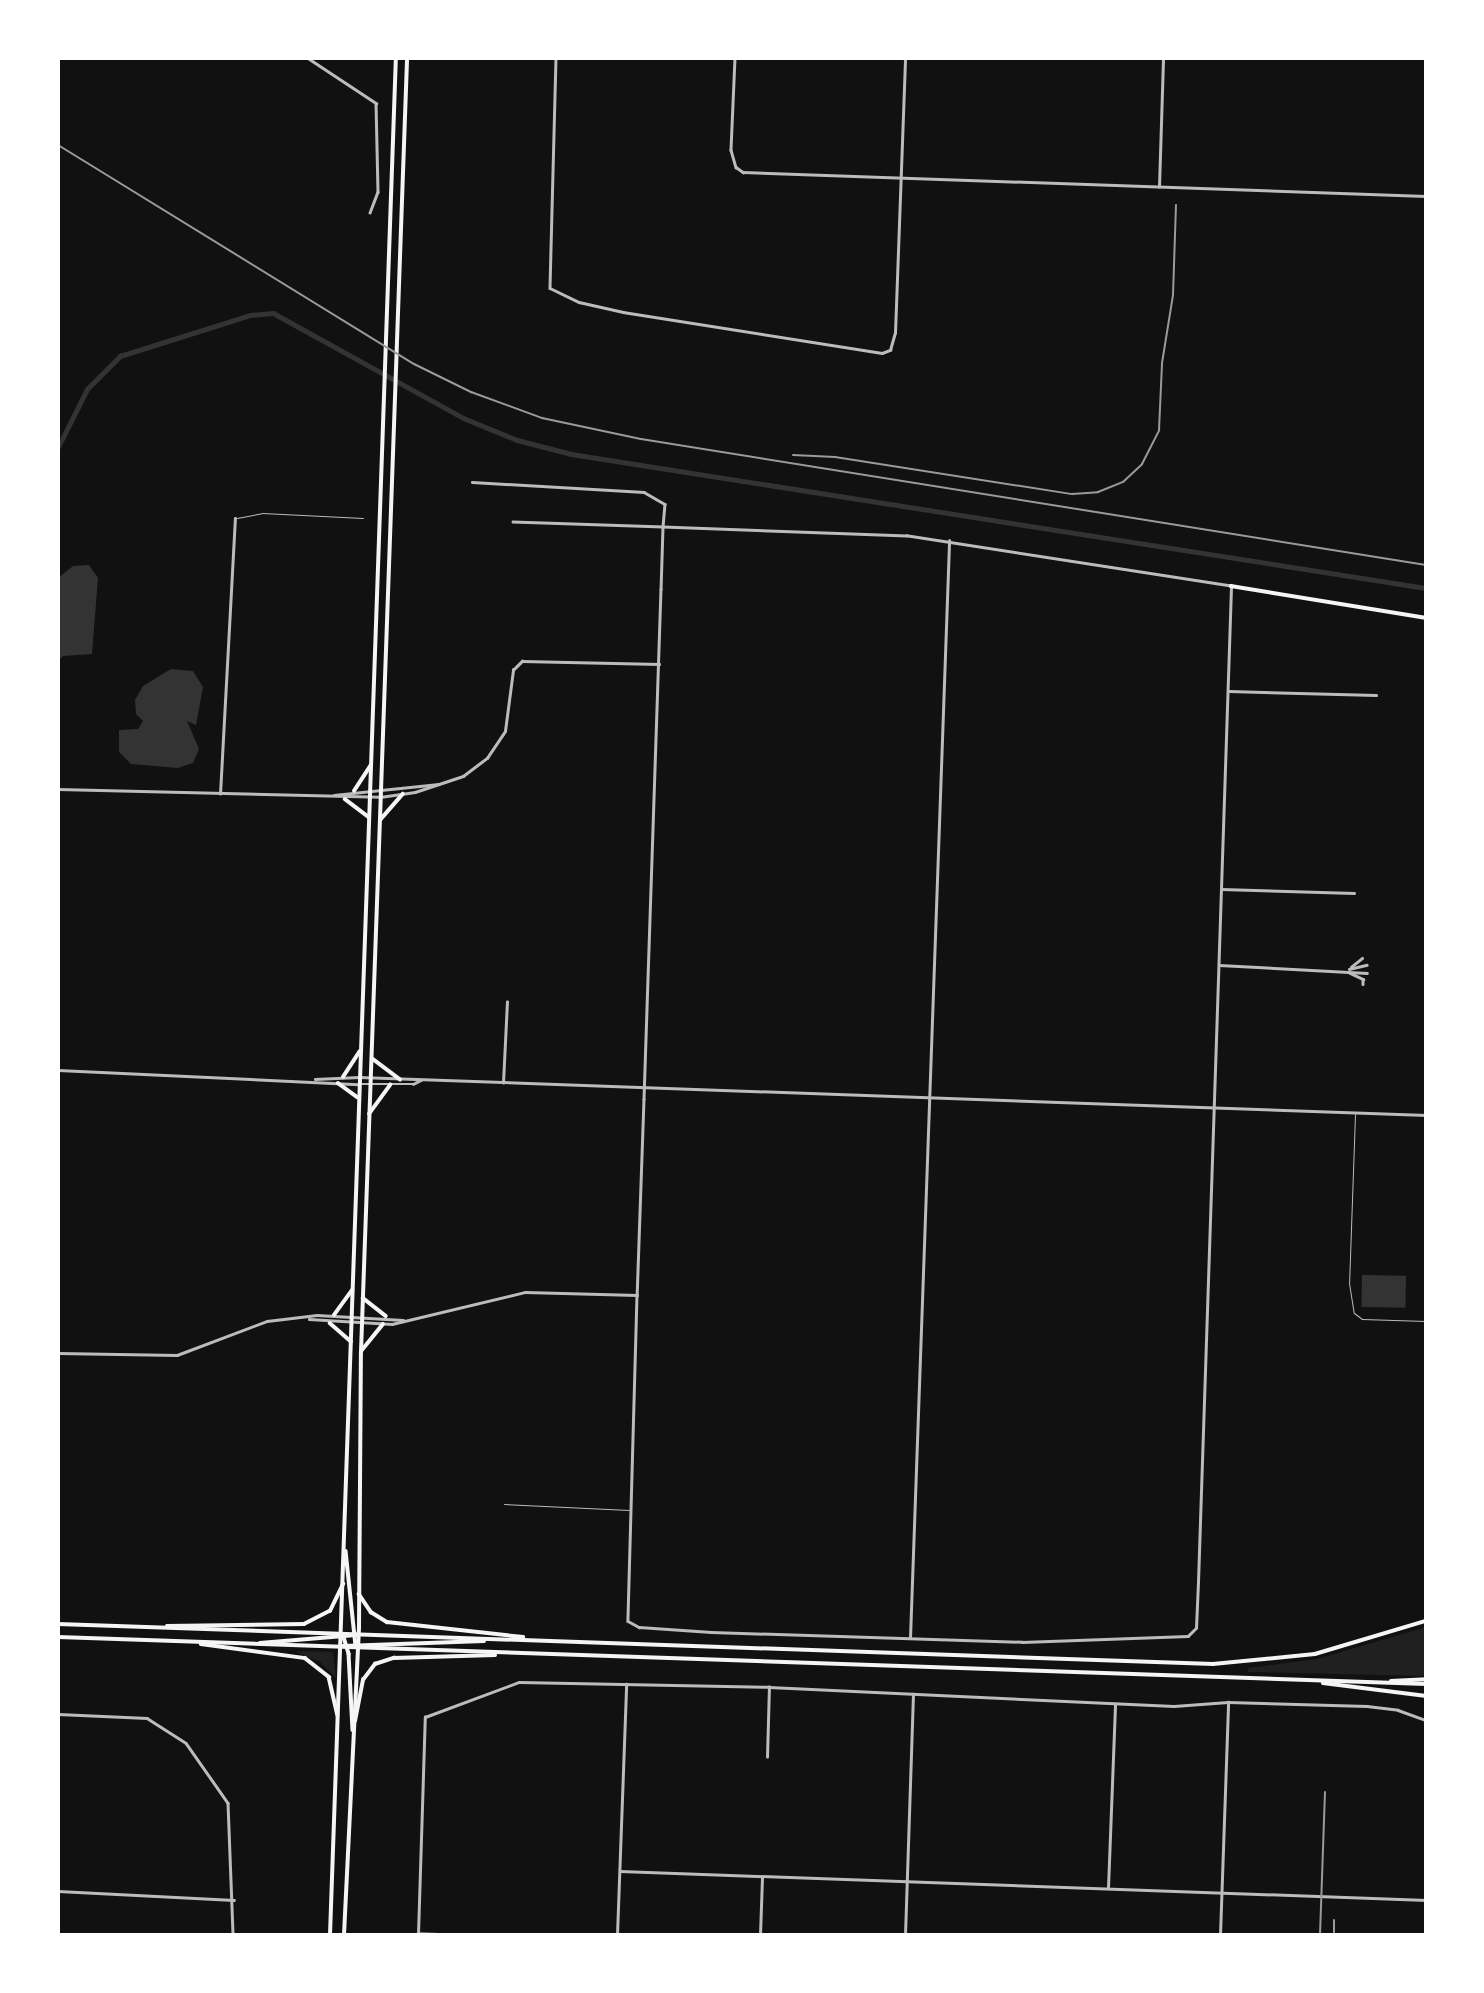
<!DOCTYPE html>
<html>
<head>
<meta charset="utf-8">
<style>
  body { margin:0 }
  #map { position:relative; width:1484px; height:1993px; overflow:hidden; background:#111; font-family:Helvetica,sans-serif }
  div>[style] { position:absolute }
  .green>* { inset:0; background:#202020 }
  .water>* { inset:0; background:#333; transform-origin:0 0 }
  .canal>* { height:5px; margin:-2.5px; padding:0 2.5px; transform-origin:2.5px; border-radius:2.5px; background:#333 }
  .service>* { height:1px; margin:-0.5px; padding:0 0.5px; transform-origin:0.5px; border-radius:0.5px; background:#bcbcbc }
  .minor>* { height:2.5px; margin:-1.25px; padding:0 1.25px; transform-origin:1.25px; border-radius:1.25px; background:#bcbcbc }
  .tertiary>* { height:2.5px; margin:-1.25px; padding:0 1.25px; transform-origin:1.25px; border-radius:1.25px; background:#bcbcbc }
  .secondary>* { height:3.5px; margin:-1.75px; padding:0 1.75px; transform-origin:1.75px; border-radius:1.75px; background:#f5f5f5 }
  .primary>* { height:3.5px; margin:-1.75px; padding:0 1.75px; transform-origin:1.75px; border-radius:1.75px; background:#f5f5f5 }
  .rail>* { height:2px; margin:-1px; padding:0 1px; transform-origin:1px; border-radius:1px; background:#9a9a9a }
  span { translate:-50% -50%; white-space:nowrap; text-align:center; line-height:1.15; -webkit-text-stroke:5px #fff; paint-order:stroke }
  .frame { position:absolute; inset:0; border:60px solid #fff; pointer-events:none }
</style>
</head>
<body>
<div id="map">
  <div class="green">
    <div style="clip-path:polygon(1426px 1627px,1426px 1676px,1248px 1672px,1248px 1668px,1317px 1659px)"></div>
    <div style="clip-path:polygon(294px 1651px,333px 1652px,336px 1678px,320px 1662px)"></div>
  </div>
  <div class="water">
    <div style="clip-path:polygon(89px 565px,98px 578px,92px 654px,63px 656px,58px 661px,58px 578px,73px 566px)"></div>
    <div style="clip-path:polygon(171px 669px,193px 671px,203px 687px,196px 725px,187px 721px,199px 749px,193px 763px,178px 768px,131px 764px,119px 752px,119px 730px,138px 729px,143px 721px,136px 714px,135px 700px,143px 686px)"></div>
    <div style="left:1362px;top:1275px;width:44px;height:32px;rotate:1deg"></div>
  </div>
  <div class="canal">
    <div style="left:58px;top:447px;width:65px;rotate:-63.4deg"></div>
    <div style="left:87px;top:389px;width:47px;rotate:-45deg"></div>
    <div style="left:120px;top:356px;width:136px;rotate:-17.5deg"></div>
    <div style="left:250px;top:315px;width:23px;rotate:-5deg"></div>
    <div style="left:273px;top:313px;width:217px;rotate:28.9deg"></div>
    <div style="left:463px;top:418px;width:58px;rotate:22.2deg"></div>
    <div style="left:517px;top:440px;width:56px;rotate:14.5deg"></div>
    <div style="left:571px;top:454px;width:865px;rotate:8.91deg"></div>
  </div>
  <div class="service">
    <div style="left:237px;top:518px;width:25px;rotate:-11deg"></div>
    <div style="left:262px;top:513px;width:101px;rotate:2.8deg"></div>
    <div style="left:1355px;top:1114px;width:169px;rotate:92deg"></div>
    <div style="left:1349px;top:1283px;width:30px;rotate:81deg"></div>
    <div style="left:1354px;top:1313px;width:10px;rotate:37deg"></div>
    <div style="left:1362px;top:1319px;width:64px;rotate:1.8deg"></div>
    <div style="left:504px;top:1504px;width:125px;rotate:2.7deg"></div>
  </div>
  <div class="minor">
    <div style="left:308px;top:58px;width:82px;rotate:33.5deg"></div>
    <div style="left:376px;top:103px;width:89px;rotate:88.7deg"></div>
    <div style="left:378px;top:192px;width:22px;rotate:111deg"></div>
    <div style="left:556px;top:58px;width:230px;rotate:91.5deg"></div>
    <div style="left:550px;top:288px;width:32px;rotate:26deg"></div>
    <div style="left:579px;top:302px;width:45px;rotate:12.8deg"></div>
    <div style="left:623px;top:312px;width:262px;rotate:9deg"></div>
    <div style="left:882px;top:353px;width:9px;rotate:-21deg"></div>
    <div style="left:890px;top:350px;width:18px;rotate:-74deg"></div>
    <div style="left:895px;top:333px;width:275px;rotate:-87.9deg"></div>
    <div style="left:735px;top:58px;width:92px;rotate:92.5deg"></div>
    <div style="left:731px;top:150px;width:18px;rotate:74deg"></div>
    <div style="left:736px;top:167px;width:9px;rotate:36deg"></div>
    <div style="left:743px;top:172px;width:683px;rotate:2.01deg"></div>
    <div style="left:1159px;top:187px;width:129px;rotate:-88.2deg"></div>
    <div style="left:472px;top:482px;width:172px;rotate:3.3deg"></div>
    <div style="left:644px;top:492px;width:24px;rotate:30deg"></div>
    <div style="left:665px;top:504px;width:23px;rotate:95deg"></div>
    <div style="left:663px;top:527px;width:62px;rotate:91.8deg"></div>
    <div style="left:661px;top:589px;width:510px;rotate:91.91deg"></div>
    <div style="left:644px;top:1099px;width:196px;rotate:92deg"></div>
    <div style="left:637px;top:1295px;width:326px;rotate:91.6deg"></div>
    <div style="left:628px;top:1621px;width:13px;rotate:29deg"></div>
    <div style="left:639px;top:1627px;width:72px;rotate:4deg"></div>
    <div style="left:711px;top:1632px;width:311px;rotate:1.8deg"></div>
    <div style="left:1022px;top:1642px;width:166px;rotate:-2.1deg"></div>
    <div style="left:1188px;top:1636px;width:11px;rotate:-45deg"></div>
    <div style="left:1196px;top:1628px;width:46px;rotate:-87.5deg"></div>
    <div style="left:1198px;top:1582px;width:997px;rotate:-88.1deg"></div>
    <div style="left:1231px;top:586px;width:328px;rotate:-171.2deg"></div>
    <div style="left:907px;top:536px;width:244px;rotate:-177.9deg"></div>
    <div style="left:663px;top:527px;width:150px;rotate:-178.1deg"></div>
    <div style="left:1229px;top:691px;width:147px;rotate:1.6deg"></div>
    <div style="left:381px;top:790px;width:58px;rotate:-5.9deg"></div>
    <div style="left:220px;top:794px;width:276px;rotate:-86.9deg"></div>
    <div style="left:380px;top:797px;width:35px;rotate:-8deg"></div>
    <div style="left:415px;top:792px;width:51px;rotate:-18.4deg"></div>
    <div style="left:463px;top:776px;width:30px;rotate:-37deg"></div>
    <div style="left:487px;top:758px;width:32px;rotate:-56deg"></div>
    <div style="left:505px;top:731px;width:62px;rotate:-82.5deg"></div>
    <div style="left:513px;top:670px;width:13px;rotate:-45deg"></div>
    <div style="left:522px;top:661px;width:137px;rotate:1.3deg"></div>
    <div style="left:1221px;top:889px;width:133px;rotate:1.7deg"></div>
    <div style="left:1219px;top:965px;width:148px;rotate:3.1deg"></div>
    <div style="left:1351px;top:967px;width:14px;rotate:-39deg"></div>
    <div style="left:1349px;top:969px;width:18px;rotate:-13deg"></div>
    <div style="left:1348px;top:972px;width:17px;rotate:25deg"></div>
    <div style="left:1363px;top:979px;width:5px;rotate:90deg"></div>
    <div style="left:58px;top:1070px;width:300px;rotate:2.7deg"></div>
    <div style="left:315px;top:1079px;width:44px;rotate:-2.6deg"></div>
    <div style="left:503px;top:1083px;width:81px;rotate:-87.2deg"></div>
    <div style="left:309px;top:1319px;width:83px;rotate:3.4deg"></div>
    <div style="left:392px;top:1324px;width:137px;rotate:-13.5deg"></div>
    <div style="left:525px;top:1292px;width:112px;rotate:1.5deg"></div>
    <div style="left:58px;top:1353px;width:119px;rotate:1deg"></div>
    <div style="left:177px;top:1355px;width:96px;rotate:-20.7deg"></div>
    <div style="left:267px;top:1321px;width:50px;rotate:-6.8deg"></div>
    <div style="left:317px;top:1315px;width:86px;rotate:3.3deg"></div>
    <div style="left:910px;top:1638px;width:1098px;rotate:-87.96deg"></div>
    <div style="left:58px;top:1714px;width:89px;rotate:2.6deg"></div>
    <div style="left:147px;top:1718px;width:46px;rotate:32.7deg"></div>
    <div style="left:186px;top:1743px;width:73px;rotate:55deg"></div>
    <div style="left:228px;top:1803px;width:132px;rotate:87.8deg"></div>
    <div style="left:767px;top:1757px;width:70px;rotate:-88.4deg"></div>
    <div style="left:620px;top:1871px;width:807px;rotate:2.06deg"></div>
    <div style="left:1108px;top:1888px;width:184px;rotate:-87.8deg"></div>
    <div style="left:58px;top:1891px;width:176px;rotate:2.9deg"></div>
    <div style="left:454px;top:1935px;width:36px;rotate:-178deg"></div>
    <div style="left:418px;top:1934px;width:217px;rotate:-88.2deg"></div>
    <div style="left:425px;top:1717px;width:100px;rotate:-20.4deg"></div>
    <div style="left:519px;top:1682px;width:250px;rotate:1.1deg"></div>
    <div style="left:769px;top:1687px;width:405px;rotate:2.7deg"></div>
    <div style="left:1174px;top:1706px;width:54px;rotate:-4.2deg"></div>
    <div style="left:1228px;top:1702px;width:139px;rotate:1.6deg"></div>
    <div style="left:1367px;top:1706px;width:31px;rotate:7deg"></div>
    <div style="left:1398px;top:1710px;width:30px;rotate:20deg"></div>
    <div style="left:617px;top:1935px;width:251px;rotate:-87.9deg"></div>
    <div style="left:760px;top:1935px;width:58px;rotate:-88deg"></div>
    <div style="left:905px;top:1935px;width:241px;rotate:-88.1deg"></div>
    <div style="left:1220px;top:1935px;width:233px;rotate:-88deg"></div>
  </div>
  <div class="tertiary">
    <div style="left:58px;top:789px;width:321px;rotate:1.4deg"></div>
    <div style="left:334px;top:795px;width:47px;rotate:-6.1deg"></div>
    <div style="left:359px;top:1077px;width:1068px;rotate:2.04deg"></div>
    <div style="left:359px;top:1084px;width:54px"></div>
    <div style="left:413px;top:1084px;width:9px;rotate:-27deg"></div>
  </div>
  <div class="secondary">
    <div style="left:354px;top:791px;width:30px;rotate:-57deg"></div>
    <div style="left:345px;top:799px;width:30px;rotate:37deg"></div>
    <div style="left:381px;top:819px;width:33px;rotate:-49deg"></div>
    <div style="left:373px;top:1059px;width:34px;rotate:37deg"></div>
    <div style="left:343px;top:1077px;width:30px;rotate:-57deg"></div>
    <div style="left:338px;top:1083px;width:24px;rotate:36deg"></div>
    <div style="left:369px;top:1114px;width:36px;rotate:-54deg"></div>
    <div style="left:363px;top:1298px;width:29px;rotate:38deg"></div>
    <div style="left:334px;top:1315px;width:31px;rotate:-54deg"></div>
    <div style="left:330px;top:1323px;width:28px;rotate:41deg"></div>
    <div style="left:362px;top:1350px;width:33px;rotate:-51deg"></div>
    <div style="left:346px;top:1551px;width:96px;rotate:84deg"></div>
    <div style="left:343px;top:1634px;width:21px;rotate:73deg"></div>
    <div style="left:349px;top:1654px;width:76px;rotate:87deg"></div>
    <div style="left:330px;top:1935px;width:1878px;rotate:-87.99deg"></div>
    <div style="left:344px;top:1935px;width:308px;rotate:-87.2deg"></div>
    <div style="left:359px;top:1627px;width:275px;rotate:-89.6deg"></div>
    <div style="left:361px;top:1352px;width:1295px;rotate:-87.96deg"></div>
  </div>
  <div class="primary">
    <div style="left:1231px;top:586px;width:198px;rotate:9.3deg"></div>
    <div style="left:359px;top:1594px;width:22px;rotate:56deg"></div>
    <div style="left:371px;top:1612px;width:19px;rotate:32deg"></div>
    <div style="left:387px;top:1622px;width:137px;rotate:6.3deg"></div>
    <div style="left:58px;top:1624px;width:1156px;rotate:1.98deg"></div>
    <div style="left:1213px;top:1664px;width:102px;rotate:-5.6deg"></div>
    <div style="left:1315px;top:1654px;width:116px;rotate:-16.6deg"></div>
    <div style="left:167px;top:1626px;width:137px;rotate:-0.8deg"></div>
    <div style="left:304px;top:1624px;width:29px;rotate:-27deg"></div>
    <div style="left:330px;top:1611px;width:30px;rotate:-64deg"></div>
    <div style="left:58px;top:1637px;width:1369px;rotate:1.97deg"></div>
    <div style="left:260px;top:1643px;width:96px;rotate:-4.8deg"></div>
    <div style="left:201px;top:1644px;width:105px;rotate:7.7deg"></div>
    <div style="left:305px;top:1658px;width:31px;rotate:38deg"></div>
    <div style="left:329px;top:1677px;width:39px;rotate:77deg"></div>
    <div style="left:343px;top:1646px;width:141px;rotate:-2deg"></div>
    <div style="left:1391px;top:1681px;width:35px;rotate:-3deg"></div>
    <div style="left:1323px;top:1683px;width:104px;rotate:7.2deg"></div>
    <div style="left:355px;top:1721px;width:42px;rotate:-79deg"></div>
    <div style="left:363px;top:1680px;width:20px;rotate:-53deg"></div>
    <div style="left:375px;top:1664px;width:20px;rotate:-18deg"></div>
    <div style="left:394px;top:1658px;width:101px;rotate:-1.7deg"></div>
  </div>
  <div class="rail">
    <div style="left:58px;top:145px;width:418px;rotate:31.6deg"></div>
    <div style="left:414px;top:364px;width:64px;rotate:26.2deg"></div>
    <div style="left:471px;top:392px;width:76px;rotate:20.1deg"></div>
    <div style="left:542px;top:418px;width:101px;rotate:12deg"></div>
    <div style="left:641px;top:439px;width:795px;rotate:9.12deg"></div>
    <div style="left:793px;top:455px;width:42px;rotate:2.7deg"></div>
    <div style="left:835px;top:457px;width:240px;rotate:8.9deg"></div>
    <div style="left:1072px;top:494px;width:26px;rotate:-4deg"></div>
    <div style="left:1098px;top:492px;width:27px;rotate:-22deg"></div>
    <div style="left:1123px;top:482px;width:26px;rotate:-43deg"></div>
    <div style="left:1142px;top:464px;width:38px;rotate:-63deg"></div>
    <div style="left:1159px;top:430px;width:67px;rotate:-87.4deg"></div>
    <div style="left:1162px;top:363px;width:69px;rotate:-80.8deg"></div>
    <div style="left:1173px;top:295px;width:90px;rotate:-88.1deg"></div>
    <div style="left:1320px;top:1935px;width:143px;rotate:-88deg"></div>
    <div style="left:1334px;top:1935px;width:15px;rotate:-90deg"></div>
  </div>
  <div class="frame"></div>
</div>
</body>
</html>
